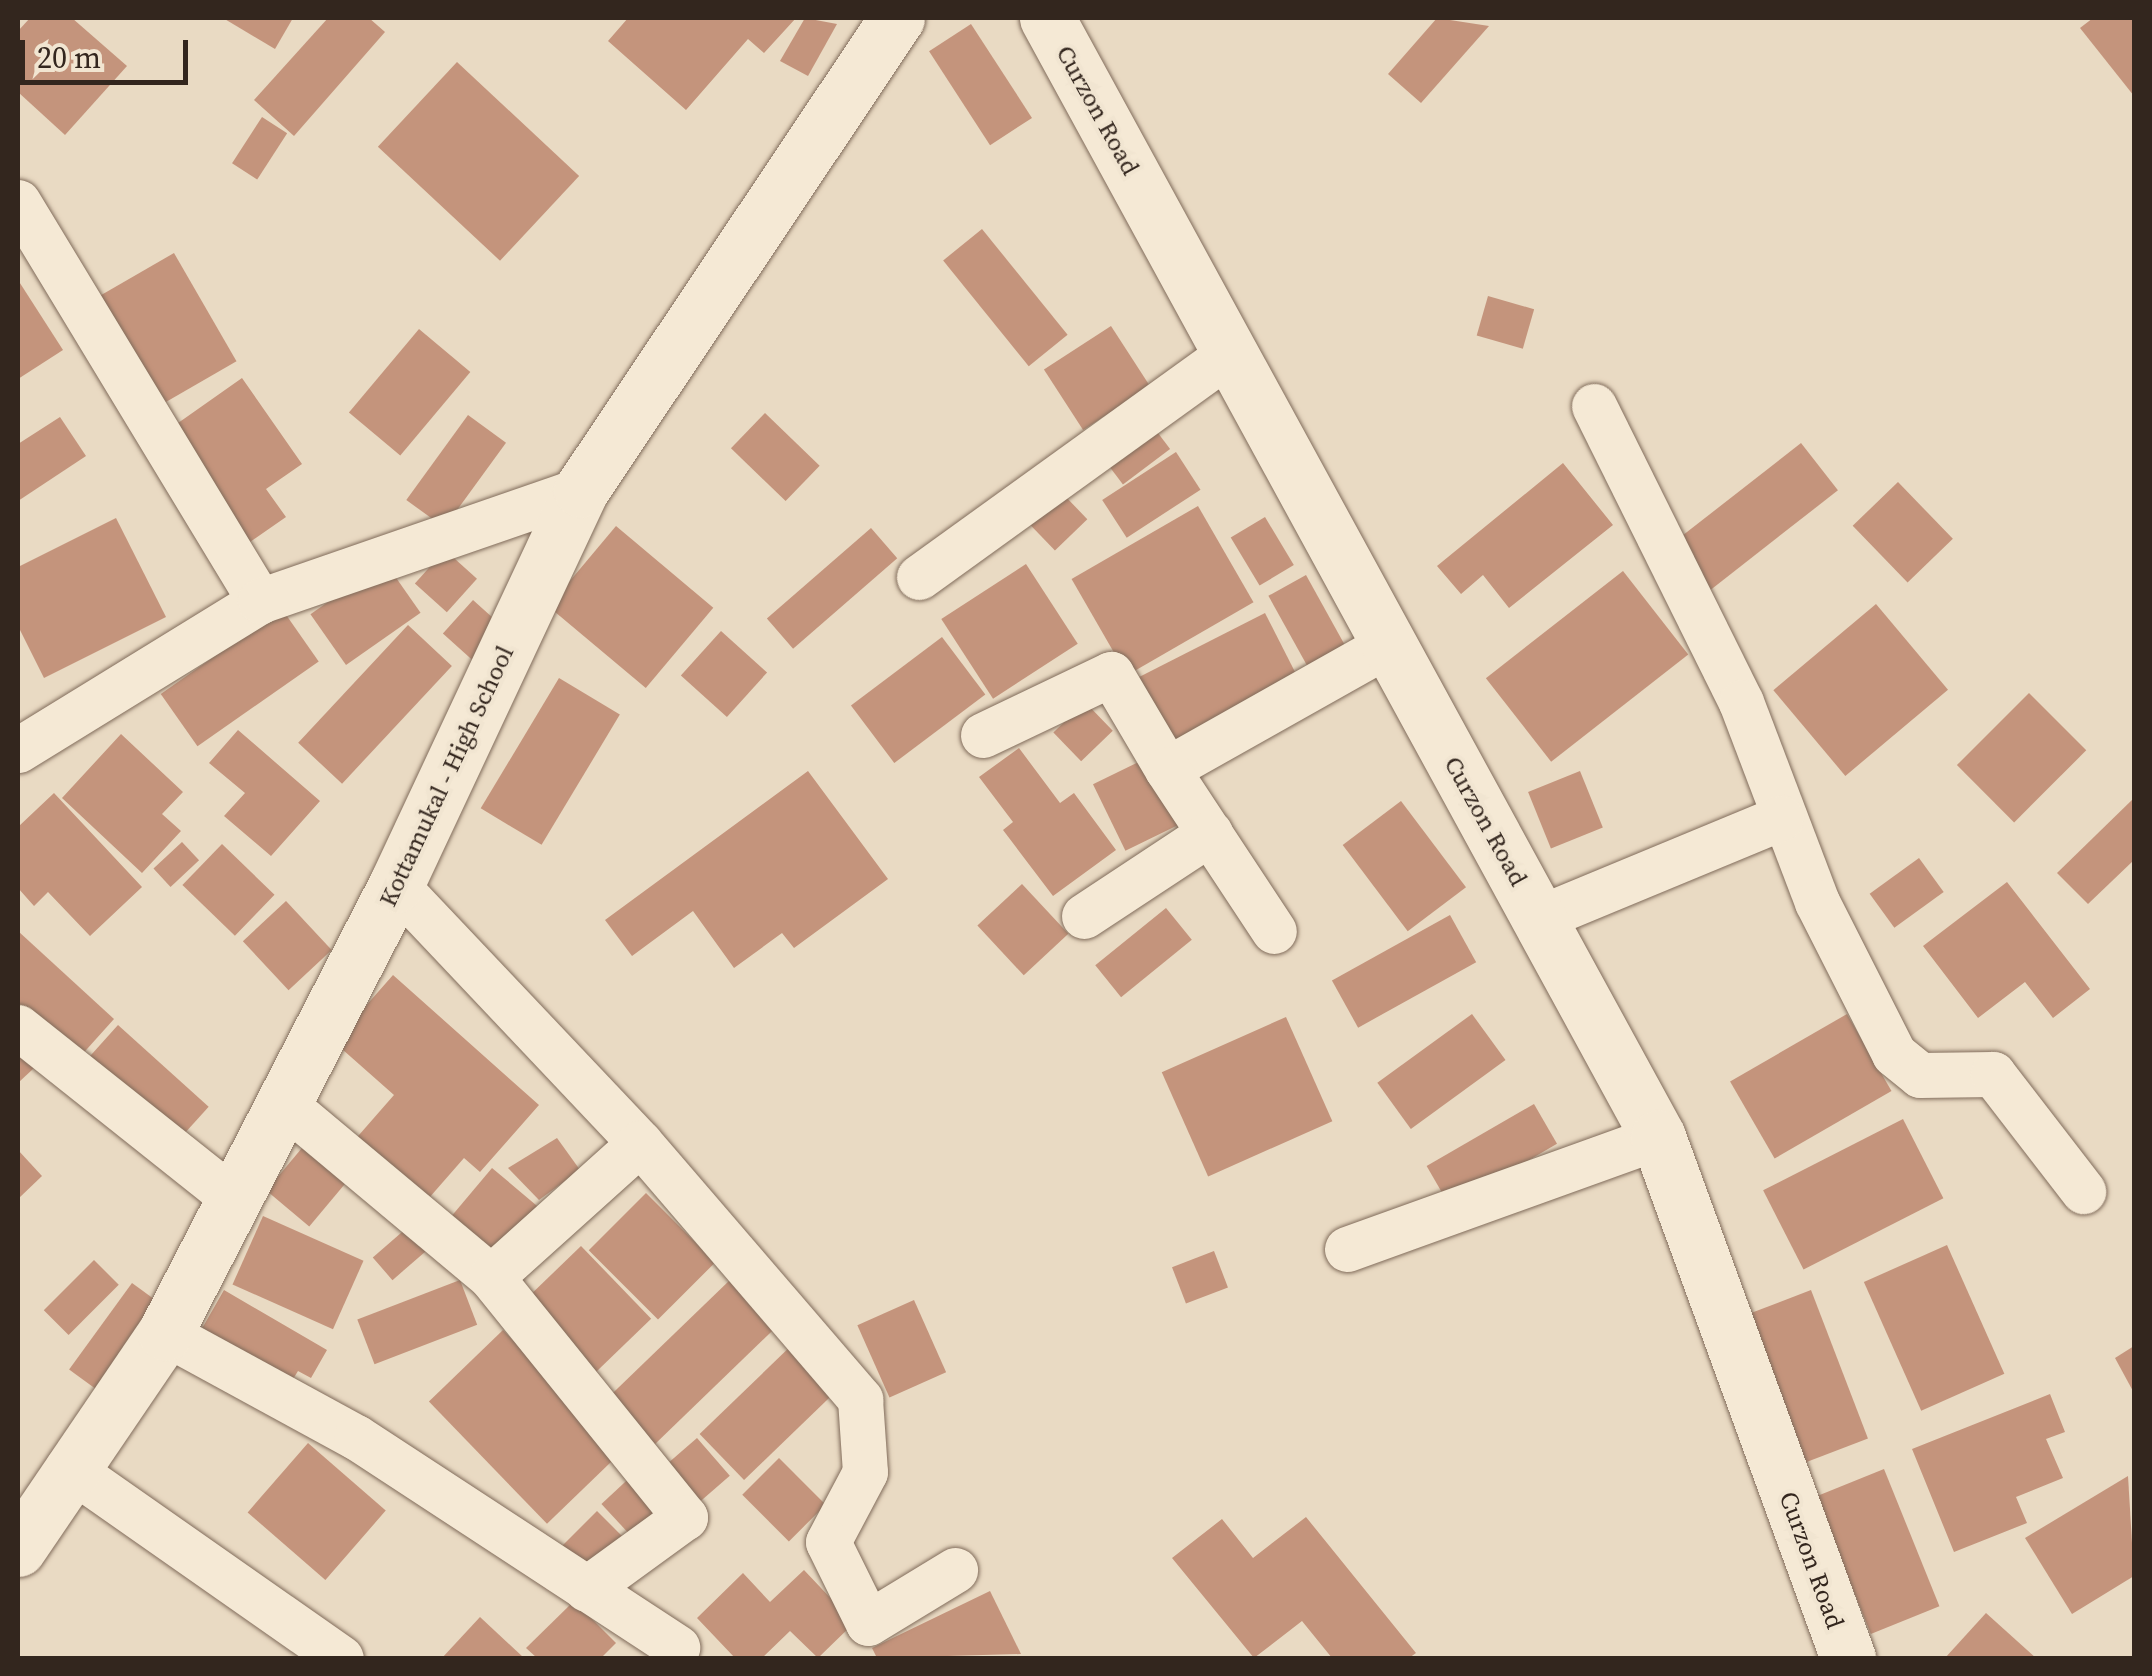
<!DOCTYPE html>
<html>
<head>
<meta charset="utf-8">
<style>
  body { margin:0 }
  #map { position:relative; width:2152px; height:1676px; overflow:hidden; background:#e9dac3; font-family:"Source Serif 4",serif }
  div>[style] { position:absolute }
  .building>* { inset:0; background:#c4947c; transform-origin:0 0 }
  .roads { filter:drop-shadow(0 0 2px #816c5b) drop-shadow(0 0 2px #816c5b) }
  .minor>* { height:45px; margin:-22.5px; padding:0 22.5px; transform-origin:22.5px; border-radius:22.5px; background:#f5e9d5 }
  .secondary>* { height:55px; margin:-27.5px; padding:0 27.5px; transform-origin:27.5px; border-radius:27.5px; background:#f5e9d5 }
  span { translate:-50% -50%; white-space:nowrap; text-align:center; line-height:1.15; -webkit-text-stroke:8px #f1e5d1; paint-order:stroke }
  .street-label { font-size:25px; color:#33261e }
  .frame { position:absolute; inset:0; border:20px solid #33261e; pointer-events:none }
  .scale { position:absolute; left:20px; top:40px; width:168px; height:45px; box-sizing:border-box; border:5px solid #33261e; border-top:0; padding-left:12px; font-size:30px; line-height:35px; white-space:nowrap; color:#33261e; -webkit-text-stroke:8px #f1e5d1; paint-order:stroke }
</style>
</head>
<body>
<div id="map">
  <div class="building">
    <div style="clip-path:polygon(30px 18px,72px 18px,127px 66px,65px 135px,18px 92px,18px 31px)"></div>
    <div style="clip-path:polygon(223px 18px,293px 18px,275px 49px)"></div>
    <div style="clip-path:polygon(328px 18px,369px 18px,385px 32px,294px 136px,254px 100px)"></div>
    <div style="clip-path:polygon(628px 18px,796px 18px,764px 53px,748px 39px,686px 110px,608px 41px)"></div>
    <div style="clip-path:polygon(805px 18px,837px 24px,808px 76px,780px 61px)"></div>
    <div style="clip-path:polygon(1437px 18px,1489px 26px,1421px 103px,1388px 74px)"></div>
    <div style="clip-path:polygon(2093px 18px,2134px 18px,2134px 96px,2080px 28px)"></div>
    <div style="left:971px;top:24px;width:112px;height:50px;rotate:57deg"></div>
    <div style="left:457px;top:62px;width:167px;height:116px;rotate:43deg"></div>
    <div style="left:262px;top:117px;width:30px;height:55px;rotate:33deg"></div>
    <div style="left:982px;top:229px;width:136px;height:50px;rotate:51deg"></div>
    <div style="left:174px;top:253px;width:125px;height:86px;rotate:60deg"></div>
    <div style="clip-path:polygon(18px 280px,63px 350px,18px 379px)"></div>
    <div style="left:1488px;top:296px;width:48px;height:41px;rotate:16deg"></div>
    <div style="left:1111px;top:326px;width:72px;height:80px;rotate:57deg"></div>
    <div style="left:419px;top:329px;width:67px;height:109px;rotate:40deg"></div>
    <div style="clip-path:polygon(242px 378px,302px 464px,266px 489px,286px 517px,250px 542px,171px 428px)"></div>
    <div style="left:765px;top:413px;width:76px;height:49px;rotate:44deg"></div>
    <div style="left:468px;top:415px;width:47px;height:105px;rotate:36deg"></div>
    <div style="clip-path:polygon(60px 417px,86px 456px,18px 501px,18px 444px)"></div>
    <div style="left:1152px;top:425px;width:30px;height:59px;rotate:53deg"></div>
    <div style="left:1801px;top:443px;width:60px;height:163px;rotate:52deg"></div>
    <div style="left:1176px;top:452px;width:45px;height:88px;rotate:57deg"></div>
    <div style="clip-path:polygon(1563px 463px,1613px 525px,1509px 608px,1483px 575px,1461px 594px,1437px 566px)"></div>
    <div style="left:1898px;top:482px;width:79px;height:63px;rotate:46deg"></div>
    <div style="left:1063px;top:494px;width:35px;height:45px;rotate:46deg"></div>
    <div style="left:1198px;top:506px;width:111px;height:146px;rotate:60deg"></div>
    <div style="left:1265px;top:517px;width:56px;height:40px;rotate:59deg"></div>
    <div style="clip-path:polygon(116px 518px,166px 617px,44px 678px,18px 626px,18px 567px)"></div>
    <div style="left:616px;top:526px;width:127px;height:105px;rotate:40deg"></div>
    <div style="left:871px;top:528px;width:40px;height:138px;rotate:49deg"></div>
    <div style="left:445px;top:550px;width:43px;height:45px;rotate:42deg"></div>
    <div style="left:385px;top:562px;width:62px;height:91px;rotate:55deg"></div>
    <div style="left:1026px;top:564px;width:95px;height:101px;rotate:57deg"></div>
    <div style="left:1623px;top:571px;width:106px;height:174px;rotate:52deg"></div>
    <div style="left:1306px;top:575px;width:82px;height:43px;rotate:61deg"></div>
    <div style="left:473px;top:600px;width:43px;height:45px;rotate:42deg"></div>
    <div style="left:1876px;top:604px;width:112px;height:134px;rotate:50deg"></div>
    <div style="left:282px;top:609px;width:64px;height:148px;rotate:55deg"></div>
    <div style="left:1265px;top:613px;width:74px;height:144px;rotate:63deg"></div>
    <div style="left:408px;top:625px;width:60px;height:161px;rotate:43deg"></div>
    <div style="left:721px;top:631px;width:62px;height:60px;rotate:42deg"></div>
    <div style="left:942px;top:637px;width:72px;height:114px;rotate:53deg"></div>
    <div style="left:559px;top:678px;width:71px;height:152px;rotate:31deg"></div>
    <div style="left:2029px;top:693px;width:81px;height:102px;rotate:45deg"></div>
    <div style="left:1085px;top:702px;width:40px;height:44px;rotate:46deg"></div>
    <div style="clip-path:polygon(238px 730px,320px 801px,271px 856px,224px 816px,245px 793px,209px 763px)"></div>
    <div style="clip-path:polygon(121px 734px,183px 792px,162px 814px,181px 831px,142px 873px,62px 798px)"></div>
    <div style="clip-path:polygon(1019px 748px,1060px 803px,1074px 793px,1116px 850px,1053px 896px,1003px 830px,1013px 822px,979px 777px)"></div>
    <div style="left:1155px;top:754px;width:74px;height:69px;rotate:64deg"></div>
    <div style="clip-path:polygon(808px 771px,888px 879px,794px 948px,782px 933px,734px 968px,693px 911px,632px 956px,605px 920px)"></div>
    <div style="left:1580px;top:771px;width:61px;height:56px;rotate:68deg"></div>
    <div style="clip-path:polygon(54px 793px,142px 887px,90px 936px,48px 892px,34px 906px,18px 888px,18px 827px)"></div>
    <div style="clip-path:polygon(2134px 798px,2134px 860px,2088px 904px,2057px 873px)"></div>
    <div style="left:1401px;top:801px;width:108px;height:73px;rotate:53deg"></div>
    <div style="left:182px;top:842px;width:25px;height:39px;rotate:47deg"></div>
    <div style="left:222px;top:844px;width:73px;height:57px;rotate:44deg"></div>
    <div style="left:1919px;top:858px;width:42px;height:61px;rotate:54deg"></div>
    <div style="clip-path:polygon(2007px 882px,2090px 989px,2053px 1018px,2025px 982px,1978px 1018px,1923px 946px)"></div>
    <div style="left:1022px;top:884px;width:68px;height:61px;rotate:47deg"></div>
    <div style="left:286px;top:901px;width:67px;height:59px;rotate:47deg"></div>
    <div style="left:1166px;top:908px;width:41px;height:91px;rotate:51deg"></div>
    <div style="left:1450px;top:915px;width:54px;height:135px;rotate:61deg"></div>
    <div style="clip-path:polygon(18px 931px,114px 1019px,78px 1059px,18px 1005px)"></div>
    <div style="clip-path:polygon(393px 975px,539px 1105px,480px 1172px,464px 1158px,422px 1206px,352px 1143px,394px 1095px,334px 1042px)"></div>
    <div style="left:1472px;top:1014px;width:57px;height:117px;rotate:54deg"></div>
    <div style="left:1847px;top:1014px;width:89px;height:135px;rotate:60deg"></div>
    <div style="left:1286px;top:1017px;width:114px;height:136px;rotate:66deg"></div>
    <div style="left:118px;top:1025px;width:122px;height:49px;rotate:42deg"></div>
    <div style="clip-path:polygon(18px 1051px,34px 1068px,18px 1083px)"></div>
    <div style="left:1534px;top:1104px;width:46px;height:124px;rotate:60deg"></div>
    <div style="left:1903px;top:1119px;width:89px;height:157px;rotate:63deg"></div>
    <div style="left:312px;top:1136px;width:56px;height:71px;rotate:40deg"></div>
    <div style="clip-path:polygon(557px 1138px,580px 1170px,539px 1200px,508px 1168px)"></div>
    <div style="clip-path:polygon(18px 1150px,42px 1176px,18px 1199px)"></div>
    <div style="left:492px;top:1168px;width:64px;height:70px;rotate:40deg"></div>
    <div style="left:646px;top:1193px;width:98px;height:81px;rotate:45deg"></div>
    <div style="left:263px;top:1216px;width:110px;height:75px;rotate:24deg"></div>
    <div style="left:409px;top:1226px;width:30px;height:48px;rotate:49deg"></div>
    <div style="left:1947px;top:1245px;width:141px;height:91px;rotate:66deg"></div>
    <div style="left:581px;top:1246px;width:101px;height:76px;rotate:46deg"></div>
    <div style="left:1214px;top:1251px;width:39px;height:45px;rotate:69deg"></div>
    <div style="left:94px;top:1260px;width:35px;height:71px;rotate:45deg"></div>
    <div style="left:732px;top:1278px;width:66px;height:175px;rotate:46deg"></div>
    <div style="left:460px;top:1280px;width:48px;height:110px;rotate:69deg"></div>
    <div style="left:132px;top:1283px;width:39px;height:107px;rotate:36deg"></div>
    <div style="clip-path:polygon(224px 1290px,327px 1350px,311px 1378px,298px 1371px,290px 1384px,200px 1332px)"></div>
    <div style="left:1811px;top:1290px;width:159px;height:79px;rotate:69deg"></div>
    <div style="left:914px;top:1300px;width:79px;height:62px;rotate:66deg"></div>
    <div style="left:503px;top:1330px;width:170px;height:103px;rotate:46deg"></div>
    <div style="left:796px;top:1341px;width:64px;height:134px;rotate:46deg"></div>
    <div style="clip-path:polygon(2134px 1346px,2134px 1393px,2115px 1358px)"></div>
    <div style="clip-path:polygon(2050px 1394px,2065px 1432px,2046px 1439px,2063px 1478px,2016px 1497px,2027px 1523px,1954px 1552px,1912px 1449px)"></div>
    <div style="left:697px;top:1438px;width:50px;height:50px;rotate:49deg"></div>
    <div style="left:308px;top:1443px;width:103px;height:92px;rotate:41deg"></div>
    <div style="left:779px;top:1458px;width:66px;height:52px;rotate:45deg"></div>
    <div style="left:1884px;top:1469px;width:148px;height:74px;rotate:68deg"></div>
    <div style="left:638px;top:1470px;width:49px;height:50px;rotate:47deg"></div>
    <div style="clip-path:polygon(2128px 1476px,2134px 1576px,2072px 1614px,2025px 1538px)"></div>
    <div style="left:597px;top:1511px;width:37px;height:58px;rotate:45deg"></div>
    <div style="clip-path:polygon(1306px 1517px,1416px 1653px,1409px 1658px,1332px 1658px,1302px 1621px,1254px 1658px,1172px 1558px,1222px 1519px,1253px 1558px)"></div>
    <div style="clip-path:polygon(804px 1570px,854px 1623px,818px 1658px,790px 1631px,762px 1658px,735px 1658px,697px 1618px,743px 1573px,770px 1602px)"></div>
    <div style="clip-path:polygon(990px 1591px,1021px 1654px,877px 1658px,872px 1648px)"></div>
    <div style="clip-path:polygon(574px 1601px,616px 1643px,601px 1658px,537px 1658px,526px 1648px)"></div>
    <div style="clip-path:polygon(1986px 1613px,2036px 1658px,1945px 1658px)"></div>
    <div style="clip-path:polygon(480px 1617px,524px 1658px,442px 1658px)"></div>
  </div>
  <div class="roads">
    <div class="minor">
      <div style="left:18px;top:202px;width:467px;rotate:58.8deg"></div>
      <div style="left:1594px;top:406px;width:330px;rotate:63.6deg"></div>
      <div style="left:1741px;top:702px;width:214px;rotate:69.2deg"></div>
      <div style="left:1817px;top:902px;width:170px;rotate:63.1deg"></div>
      <div style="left:1894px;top:1054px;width:33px;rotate:39deg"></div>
      <div style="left:1920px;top:1075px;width:73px;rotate:-0.8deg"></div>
      <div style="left:1993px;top:1074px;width:148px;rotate:52.4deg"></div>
      <div style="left:919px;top:577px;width:385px;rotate:-35.8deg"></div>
      <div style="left:983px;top:735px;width:142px;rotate:-25.5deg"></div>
      <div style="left:1111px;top:674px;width:110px;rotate:59.5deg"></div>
      <div style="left:1167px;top:769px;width:255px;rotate:-29.4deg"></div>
      <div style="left:18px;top:750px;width:284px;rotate:-31.6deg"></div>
      <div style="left:260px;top:601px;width:340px;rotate:-19.1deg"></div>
      <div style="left:1167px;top:769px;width:194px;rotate:56.6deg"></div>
      <div style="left:396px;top:885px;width:355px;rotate:46.6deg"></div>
      <div style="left:640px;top:1143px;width:338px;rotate:49.3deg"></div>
      <div style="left:860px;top:1399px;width:73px;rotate:86.1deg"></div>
      <div style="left:865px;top:1472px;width:79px;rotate:117.9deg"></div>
      <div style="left:828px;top:1542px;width:90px;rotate:63.7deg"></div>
      <div style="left:868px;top:1623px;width:102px;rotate:-31.3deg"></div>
      <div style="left:1084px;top:916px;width:151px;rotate:-33.4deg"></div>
      <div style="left:1539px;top:918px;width:262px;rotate:-22.5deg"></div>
      <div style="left:18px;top:1027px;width:276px;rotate:38.5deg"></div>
      <div style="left:283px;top:1103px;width:271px;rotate:39.9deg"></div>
      <div style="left:491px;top:1277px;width:309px;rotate:51.1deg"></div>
      <div style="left:685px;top:1517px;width:122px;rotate:144deg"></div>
      <div style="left:1347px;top:1249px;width:331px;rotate:-19.8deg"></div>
      <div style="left:491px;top:1277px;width:200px;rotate:-42deg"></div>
      <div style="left:165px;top:1333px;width:217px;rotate:28.6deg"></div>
      <div style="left:356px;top:1437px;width:384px;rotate:33.2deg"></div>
      <div style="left:68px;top:1467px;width:333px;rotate:35deg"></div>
    </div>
    <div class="secondary">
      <div style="left:1047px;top:18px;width:1275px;rotate:61.36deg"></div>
      <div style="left:1658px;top:1137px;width:555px;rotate:69.96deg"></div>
      <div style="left:18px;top:1549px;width:261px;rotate:-55.8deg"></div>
      <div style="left:165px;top:1333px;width:504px;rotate:-62.72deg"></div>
      <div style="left:396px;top:885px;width:436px;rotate:-64.9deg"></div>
      <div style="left:581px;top:490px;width:568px;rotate:-56.2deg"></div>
    </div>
  </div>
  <div class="street-label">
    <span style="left:1098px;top:110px;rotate:61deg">Curzon Road</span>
    <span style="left:446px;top:776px;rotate:-65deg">Kottamukal - High School</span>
    <span style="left:1486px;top:821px;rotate:61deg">Curzon Road</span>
    <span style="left:1812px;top:1560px;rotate:70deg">Curzon Road</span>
  </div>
  <div class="frame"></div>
  <div class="scale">20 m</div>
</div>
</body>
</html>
